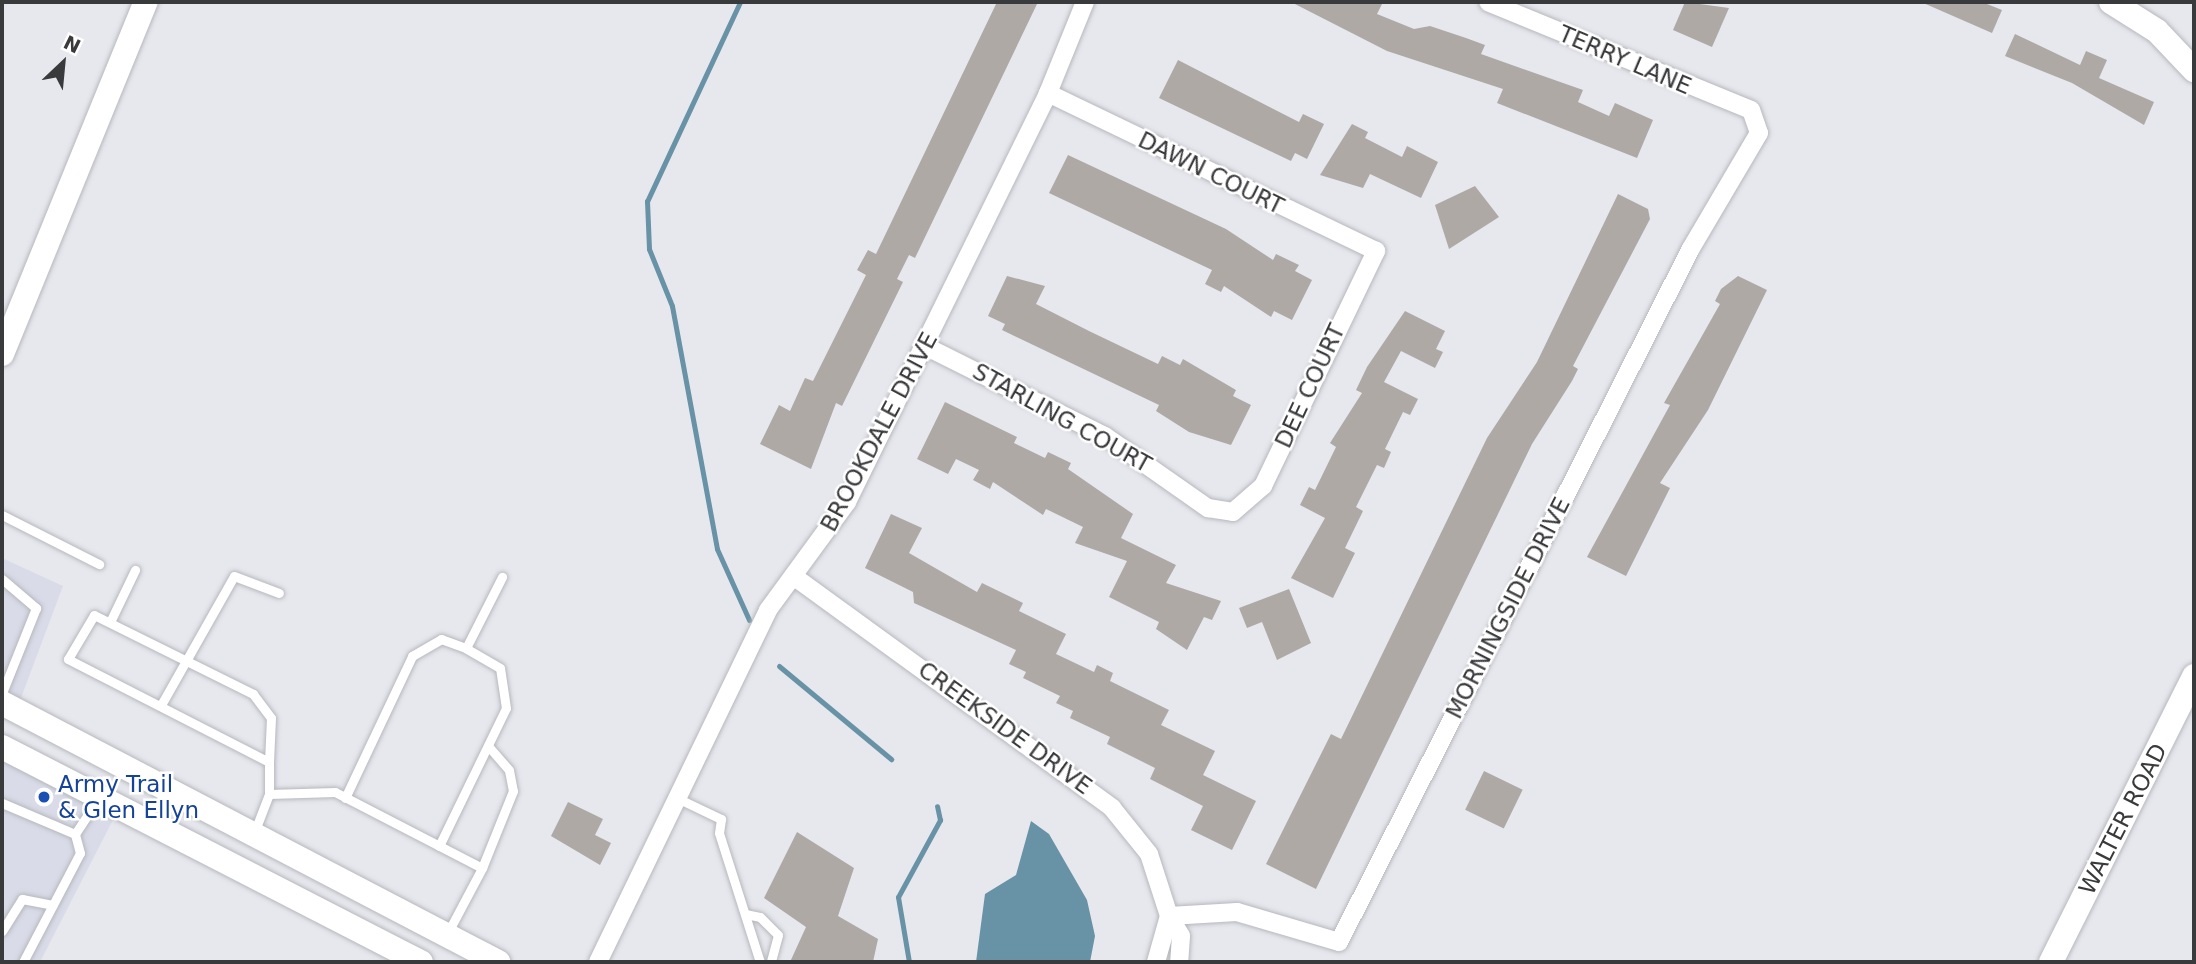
<!DOCTYPE html>
<html>
<head>
<meta charset="utf-8">
<style>
  body { margin:0 }
  #map { position:relative; width:2196px; height:964px; overflow:hidden; background:#e7e8ee; font-family:"DejaVu Sans",sans-serif }
  div>[style] { position:absolute }
  .built>* { inset:0; background:#d9dbe8 }
  .water>* { inset:0; background:#6892a6 }
  .stream>* { height:5px; margin:-2.5px; padding:0 2.5px; transform-origin:2.5px; border-radius:2.5px; background:#6892a6 }
  .building>* { inset:0; background:#aea9a5; transform-origin:0 0 }
  .roads { filter:drop-shadow(0 0 2px #b6b8bd) drop-shadow(0 0 2px #b6b8bd) }
  .lane>* { height:9px; margin:-4.5px; padding:0 4.5px; transform-origin:4.5px; border-radius:4.5px; background:#fff }
  .street>* { height:18px; margin:-9px; padding:0 9px; transform-origin:9px; border-radius:9px; background:#fff }
  .secondary>* { height:24px; margin:-12px; padding:0 12px; transform-origin:12px; border-radius:12px; background:#fff }
  .dots>* { width:19px; height:19px; translate:-50% -50%; box-sizing:border-box; border:4px solid #fff; border-radius:50% }
  span { translate:-50% -50%; white-space:nowrap; text-align:center; line-height:1.15; -webkit-text-stroke:5px #fff; paint-order:stroke }
  .street-label { font-size:23px; color:#393a3c }
  .transit-label { font-size:23px; color:#164399 }
  .left { translate:0 -50%; text-align:left }
  .frame { position:absolute; inset:0; border:4px solid #393a3c; pointer-events:none }
  .north { position:absolute; left:28px; top:28px; width:70px; height:70px; -webkit-text-stroke:5px #fff; paint-order:stroke; rotate:26deg; font-size:19px; font-weight:700; line-height:28px; text-align:center; color:#393a3c }
  .north::after { content:''; display:block; margin:auto; width:24px; height:32px; background:#393a3c; clip-path:polygon(50% 0,100% 100%,50% 72%,0 100%) }
</style>
</head>
<body>
<div id="map">
  <div class="built">
    <div style="clip-path:polygon(2px 558px,63px 586px,18px 706px,2px 695px)"></div>
    <div style="clip-path:polygon(2px 752px,116px 814px,40px 962px,2px 962px)"></div>
  </div>
  <div class="water">
    <div style="clip-path:polygon(1031px 821px,1049px 834px,1087px 900px,1095px 936px,1090px 962px,976px 962px,985px 894px,1016px 875px)"></div>
  </div>
  <div class="stream">
    <div style="left:740px;top:2px;width:220px;rotate:115deg"></div>
    <div style="left:647px;top:201px;width:48px;rotate:87.6deg"></div>
    <div style="left:649px;top:249px;width:61px;rotate:68deg"></div>
    <div style="left:672px;top:306px;width:247px;rotate:79.5deg"></div>
    <div style="left:717px;top:549px;width:78px;rotate:65.7deg"></div>
    <div style="left:779px;top:666px;width:146px;rotate:39.7deg"></div>
    <div style="left:909px;top:962px;width:66px;rotate:-99.6deg"></div>
    <div style="left:898px;top:897px;width:88px;rotate:-61.4deg"></div>
    <div style="left:940px;top:820px;width:14px;rotate:-102deg"></div>
  </div>
  <div class="building">
    <div style="clip-path:polygon(997px 2px,1038px 2px,915px 258px,909px 255px,897px 279px,903px 282px,842px 406px,836px 403px,811px 469px,760px 444px,779px 405px,790px 411px,805px 378px,813px 381px,866px 275px,857px 270px,868px 250px,876px 254px)"></div>
    <div style="clip-path:polygon(1291px 2px,1383px 2px,1377px 14px,1414px 29px,1430px 26px,1466px 38px,1485px 45px,1481px 54px,1583px 90px,1578px 102px,1609px 116px,1615px 103px,1653px 120px,1637px 158px,1497px 103px,1503px 89px,1387px 51px)"></div>
    <div style="clip-path:polygon(1685px 2px,1729px 8px,1712px 47px,1673px 30px)"></div>
    <div style="clip-path:polygon(1921px 2px,1982px 2px,2002px 10px,1992px 33px)"></div>
    <div style="clip-path:polygon(2015px 34px,2080px 65px,2086px 51px,2107px 60px,2099px 78px,2154px 102px,2144px 125px,2072px 83px,2005px 56px)"></div>
    <div style="clip-path:polygon(1178px 60px,1299px 122px,1303px 114px,1324px 124px,1307px 159px,1295px 153px,1291px 161px,1159px 98px)"></div>
    <div style="clip-path:polygon(1352px 124px,1368px 132px,1365px 138px,1402px 157px,1407px 146px,1438px 162px,1421px 198px,1370px 174px,1363px 188px,1320px 175px)"></div>
    <div style="clip-path:polygon(1068px 155px,1226px 229px,1273px 260px,1276px 254px,1299px 265px,1295px 271px,1312px 280px,1292px 320px,1274px 311px,1271px 317px,1224px 286px,1221px 292px,1205px 284px,1212px 270px,1049px 193px)"></div>
    <div style="clip-path:polygon(1475px 186px,1499px 217px,1449px 249px,1435px 205px)"></div>
    <div style="clip-path:polygon(1618px 194px,1648px 209px,1650px 219px,1573px 366px,1578px 369px,1572px 381px,1532px 444px,1316px 889px,1266px 864px,1331px 734px,1341px 739px,1487px 438px,1537px 362px)"></div>
    <div style="clip-path:polygon(1007px 276px,1045px 286px,1036px 304px,1089px 331px,1158px 364px,1162px 356px,1180px 365px,1183px 359px,1236px 390px,1233px 396px,1251px 405px,1231px 445px,1189px 432px,1156px 411px,1159px 405px,1002px 330px,1005px 324px,988px 316px)"></div>
    <div style="clip-path:polygon(1738px 276px,1767px 290px,1708px 410px,1660px 483px,1670px 488px,1626px 576px,1587px 557px,1670px 405px,1664px 403px,1720px 304px,1715px 301px,1721px 289px)"></div>
    <div style="clip-path:polygon(1405px 311px,1445px 331px,1436px 349px,1443px 352px,1435px 368px,1401px 351px,1384px 382px,1418px 399px,1410px 415px,1403px 412px,1385px 449px,1391px 452px,1384px 468px,1377px 465px,1356px 507px,1363px 511px,1345px 548px,1355px 553px,1333px 598px,1291px 578px,1325px 518px,1300px 505px,1309px 487px,1315px 490px,1336px 447px,1330px 443px,1362px 393px,1356px 390px,1367px 367px)"></div>
    <div style="clip-path:polygon(945px 402px,1017px 437px,1014px 443px,1045px 458px,1048px 452px,1071px 463px,1068px 469px,1133px 514px,1121px 538px,1176px 565px,1166px 583px,1221px 601px,1212px 620px,1204px 617px,1187px 650px,1156px 629px,1159px 622px,1109px 597px,1127px 561px,1075px 543px,1083px 527px,1046px 509px,1043px 515px,993px 482px,990px 489px,973px 480px,979px 470px,956px 459px,948px 474px,917px 459px)"></div>
    <div style="clip-path:polygon(891px 514px,922px 528px,909px 553px,977px 592px,982px 583px,1023px 603px,1019px 611px,1066px 634px,1056px 654px,1094px 672px,1097px 665px,1113px 673px,1110px 681px,1169px 710px,1161px 725px,1215px 751px,1203px 775px,1256px 801px,1232px 850px,1191px 830px,1203px 806px,1150px 779px,1155px 768px,1107px 744px,1110px 737px,1070px 718px,1073px 711px,1056px 703px,1060px 696px,1023px 678px,1026px 672px,1009px 664px,1016px 650px,914px 603px,913px 592px,865px 568px)"></div>
    <div style="clip-path:polygon(1289px 589px,1311px 643px,1277px 660px,1262px 622px,1247px 628px,1239px 608px)"></div>
    <div style="left:1484px;top:771px;width:43px;height:43px;rotate:26deg"></div>
    <div style="clip-path:polygon(568px 802px,603px 819px,595px 835px,611px 843px,600px 865px,551px 836px)"></div>
    <div style="clip-path:polygon(797px 832px,854px 868px,838px 916px,878px 939px,873px 962px,790px 962px,806px 927px,764px 898px)"></div>
  </div>
  <div class="roads">
    <div class="lane">
      <div style="left:2px;top:515px;width:109px;rotate:26.8deg"></div>
      <div style="left:2px;top:579px;width:45px;rotate:40.5deg"></div>
      <div style="left:36px;top:608px;width:92px;rotate:111.8deg"></div>
      <div style="left:110px;top:622px;width:58px;rotate:-64.3deg"></div>
      <div style="left:161px;top:705px;width:148px;rotate:-60.5deg"></div>
      <div style="left:234px;top:576px;width:48px;rotate:20.7deg"></div>
      <div style="left:269px;top:794px;width:66px;rotate:-1.7deg"></div>
      <div style="left:335px;top:792px;width:165px;rotate:27.3deg"></div>
      <div style="left:482px;top:868px;width:75px;rotate:117.9deg"></div>
      <div style="left:345px;top:798px;width:157px;rotate:-64.7deg"></div>
      <div style="left:412px;top:656px;width:34px;rotate:-30deg"></div>
      <div style="left:441px;top:639px;width:27px;rotate:20deg"></div>
      <div style="left:677px;top:798px;width:49px;rotate:25.5deg"></div>
      <div style="left:721px;top:819px;width:14px;rotate:98deg"></div>
      <div style="left:719px;top:833px;width:135px;rotate:72.4deg"></div>
      <div style="left:2px;top:803px;width:79px;rotate:23deg"></div>
      <div style="left:75px;top:834px;width:42px;rotate:-56.7deg"></div>
      <div style="left:254px;top:833px;width:42px;rotate:-69deg"></div>
      <div style="left:269px;top:794px;width:32px;rotate:-90deg"></div>
      <div style="left:269px;top:762px;width:226px;rotate:-152.9deg"></div>
      <div style="left:68px;top:659px;width:51px;rotate:-59.4deg"></div>
      <div style="left:94px;top:615px;width:178px;rotate:26.4deg"></div>
      <div style="left:253px;top:694px;width:30px;rotate:53deg"></div>
      <div style="left:271px;top:718px;width:44px;rotate:92.6deg"></div>
      <div style="left:439px;top:846px;width:153px;rotate:-64.1deg"></div>
      <div style="left:506px;top:708px;width:40px;rotate:-98.5deg"></div>
      <div style="left:500px;top:668px;width:39px;rotate:-150deg"></div>
      <div style="left:466px;top:648px;width:80px;rotate:-63.1deg"></div>
      <div style="left:482px;top:868px;width:83px;rotate:-68.1deg"></div>
      <div style="left:513px;top:791px;width:21px;rotate:-101deg"></div>
      <div style="left:509px;top:770px;width:30px;rotate:-131deg"></div>
      <div style="left:745px;top:914px;width:15px;rotate:11deg"></div>
      <div style="left:760px;top:917px;width:25px;rotate:45deg"></div>
      <div style="left:778px;top:935px;width:28px;rotate:105deg"></div>
      <div style="left:2px;top:931px;width:38px;rotate:-58deg"></div>
      <div style="left:22px;top:899px;width:31px;rotate:11deg"></div>
      <div style="left:23px;top:962px;width:123px;rotate:-62.4deg"></div>
      <div style="left:80px;top:853px;width:20px;rotate:-105deg"></div>
    </div>
    <div class="street">
      <div style="left:925px;top:346px;width:201px;rotate:26.6deg"></div>
      <div style="left:1105px;top:436px;width:126px;rotate:35deg"></div>
      <div style="left:1208px;top:508px;width:25px;rotate:9deg"></div>
      <div style="left:1233px;top:512px;width:40px;rotate:-41deg"></div>
      <div style="left:1263px;top:486px;width:261px;rotate:-64.3deg"></div>
      <div style="left:1376px;top:251px;width:364px;rotate:-154.3deg"></div>
      <div style="left:796px;top:578px;width:391px;rotate:36deg"></div>
      <div style="left:1112px;top:808px;width:59px;rotate:51.2deg"></div>
      <div style="left:1149px;top:854px;width:65px;rotate:72.1deg"></div>
      <div style="left:1169px;top:916px;width:68px;rotate:-3.4deg"></div>
      <div style="left:1237px;top:912px;width:106px;rotate:16.4deg"></div>
      <div style="left:1339px;top:942px;width:776px;rotate:-63.1deg"></div>
      <div style="left:1690px;top:250px;width:136px;rotate:-59.5deg"></div>
      <div style="left:1759px;top:133px;width:24px;rotate:-109deg"></div>
      <div style="left:1751px;top:110px;width:284px;rotate:-157.7deg"></div>
      <div style="left:598px;top:962px;width:391px;rotate:-64.2deg"></div>
      <div style="left:768px;top:610px;width:134px;rotate:-53.8deg"></div>
      <div style="left:847px;top:502px;width:456px;rotate:-63.8deg"></div>
      <div style="left:1048px;top:93px;width:98px;rotate:-67.9deg"></div>
      <div style="left:1156px;top:962px;width:48px;rotate:-74.2deg"></div>
      <div style="left:1169px;top:916px;width:23px;rotate:59deg"></div>
      <div style="left:1181px;top:936px;width:26px;rotate:94deg"></div>
    </div>
    <div class="secondary">
      <div style="left:2111px;top:2px;width:54px;rotate:32.2deg"></div>
      <div style="left:2157px;top:31px;width:54px;rotate:46.5deg"></div>
      <div style="left:2px;top:354px;width:380px;rotate:-67.8deg"></div>
      <div style="left:2px;top:703px;width:560px;rotate:27.57deg"></div>
      <div style="left:2px;top:747px;width:471px;rotate:27.2deg"></div>
      <div style="left:2051px;top:962px;width:320px;rotate:-63.4deg"></div>
    </div>
  </div>
  <div class="dots">
    <div style="left:44px;top:797px;background:#1a4fb4"></div>
  </div>
  <div class="street-label">
    <span style="left:1625px;top:60px;rotate:23deg">TERRY LANE</span>
    <span style="left:1211px;top:173px;rotate:26deg">DAWN COURT</span>
    <span style="left:1310px;top:386px;rotate:-65deg">DEE COURT</span>
    <span style="left:1062px;top:418px;rotate:29deg">STARLING COURT</span>
    <span style="left:879px;top:432px;rotate:-62deg">BROOKDALE DRIVE</span>
    <span style="left:1508px;top:608px;rotate:-63deg">MORNINGSIDE DRIVE</span>
    <span style="left:1005px;top:728px;rotate:36deg">CREEKSIDE DRIVE</span>
    <span style="left:2123px;top:819px;rotate:-63deg">WALTER ROAD</span>
  </div>
  <div class="transit-label">
    <span class="left" style="left:58px;top:797px">Army Trail<br>&amp; Glen Ellyn</span>
  </div>
  <div class="frame"></div>
  <div class="north">N</div>
</div>
</body>
</html>
